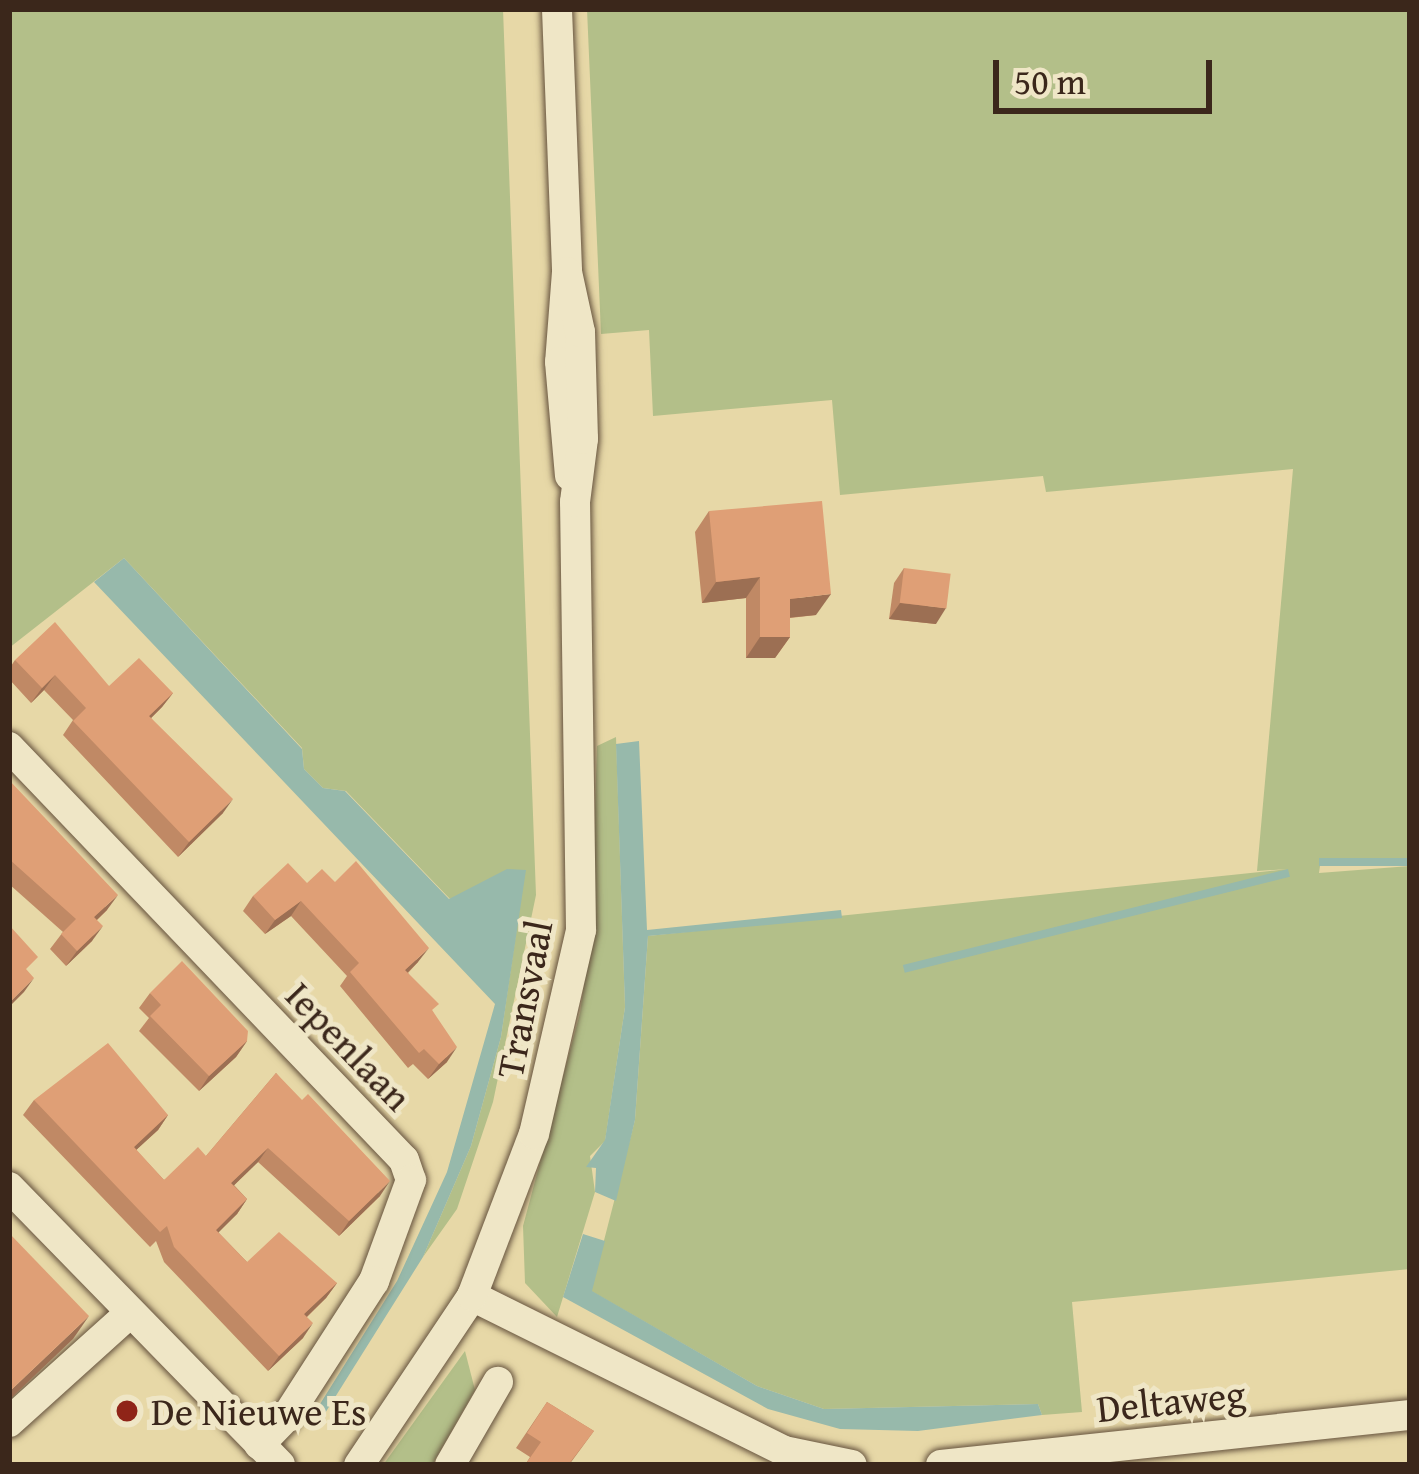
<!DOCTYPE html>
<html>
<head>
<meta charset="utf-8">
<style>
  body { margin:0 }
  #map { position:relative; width:1419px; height:1474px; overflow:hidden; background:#e7d8a7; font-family:"Gentium Book Plus",serif }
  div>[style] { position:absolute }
  .green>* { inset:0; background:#b3bf89 }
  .water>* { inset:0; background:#97b9ab; transform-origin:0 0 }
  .roads { filter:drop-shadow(0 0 3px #66533e) drop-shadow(0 0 3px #66533e) }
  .minor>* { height:30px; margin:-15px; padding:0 15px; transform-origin:15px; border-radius:15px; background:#efe6c6 }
  .wall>* { inset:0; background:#c08965 }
  .shaded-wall>* { inset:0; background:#9c6f53 }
  .building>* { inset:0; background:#df9f76; transform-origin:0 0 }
  .dots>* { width:33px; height:33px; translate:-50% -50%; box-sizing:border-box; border:6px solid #efe6c6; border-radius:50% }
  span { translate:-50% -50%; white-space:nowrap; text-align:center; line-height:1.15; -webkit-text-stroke:10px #efe6c6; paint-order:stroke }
  .street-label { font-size:39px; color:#3b271b }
  .poi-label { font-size:39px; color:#3b271b }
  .left { translate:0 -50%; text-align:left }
  .frame { position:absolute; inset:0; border:12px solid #3b271b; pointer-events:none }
  .scale { position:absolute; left:993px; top:60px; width:219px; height:54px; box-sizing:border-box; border:6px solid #3b271b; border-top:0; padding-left:15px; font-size:36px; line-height:42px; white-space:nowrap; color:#3b271b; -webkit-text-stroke:9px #efe6c6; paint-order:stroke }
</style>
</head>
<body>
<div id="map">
  <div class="green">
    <div style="clip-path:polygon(9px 9px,503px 9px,536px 895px,493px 1102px,457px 1209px,423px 1257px,471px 1146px,501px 1037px,525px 871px,450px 899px,346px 791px,323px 788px,304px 769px,302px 748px,124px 558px,9px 648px)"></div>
    <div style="clip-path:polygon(587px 9px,1410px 9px,1410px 858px,1320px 866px,1319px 873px,1410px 866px,1410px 1269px,1072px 1302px,1082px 1412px,1042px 1415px,1038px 1404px,824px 1409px,757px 1386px,591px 1291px,635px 1120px,648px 936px,1288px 869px,1257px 871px,1293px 469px,1046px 492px,1043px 476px,840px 495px,832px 400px,653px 416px,649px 330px,601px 334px)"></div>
    <div style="clip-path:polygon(616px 737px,625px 1007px,605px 1141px,590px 1156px,595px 1192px,557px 1317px,525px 1283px,523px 1226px,580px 1013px,591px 933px,597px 746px)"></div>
    <div style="clip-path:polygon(465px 1351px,475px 1390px,432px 1465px,383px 1465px)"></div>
  </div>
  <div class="water">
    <div style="clip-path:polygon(124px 558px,302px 749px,304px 769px,323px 788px,345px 791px,449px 899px,507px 869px,526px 870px,501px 1037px,471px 1146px,423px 1257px,322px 1418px,315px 1412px,397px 1281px,447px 1172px,495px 1004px,94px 582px)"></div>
    <div style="clip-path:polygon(639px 741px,647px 930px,841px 910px,842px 918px,648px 936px,635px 1120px,616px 1201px,595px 1192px,596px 1168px,586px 1167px,605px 1140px,625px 1007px,616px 744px)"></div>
    <div style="left:1410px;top:858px;width:8px;height:91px;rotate:90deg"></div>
    <div style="left:1288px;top:869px;width:8px;height:397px;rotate:76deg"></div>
    <div style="clip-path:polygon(583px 1234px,605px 1241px,592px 1291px,757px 1386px,824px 1409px,1038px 1404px,1042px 1415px,918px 1431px,840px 1429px,768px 1409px,563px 1297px)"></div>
  </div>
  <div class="roads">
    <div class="minor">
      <div style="left:557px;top:9px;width:263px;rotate:87.8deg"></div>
      <div style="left:567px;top:272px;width:90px;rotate:94.4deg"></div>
      <div style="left:560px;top:362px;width:114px;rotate:85deg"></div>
      <div style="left:9px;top:747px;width:571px;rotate:46.28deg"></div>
      <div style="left:404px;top:1160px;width:21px;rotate:71deg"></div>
      <div style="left:411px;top:1180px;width:108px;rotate:110.1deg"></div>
      <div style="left:374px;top:1281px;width:161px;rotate:122.8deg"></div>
      <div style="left:287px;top:1416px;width:40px;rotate:134deg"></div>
      <div style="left:9px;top:1187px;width:388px;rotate:45.7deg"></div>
      <div style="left:472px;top:1296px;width:348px;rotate:26.4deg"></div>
      <div style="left:784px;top:1451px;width:69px;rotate:11.6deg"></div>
      <div style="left:9px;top:1422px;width:160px;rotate:-42deg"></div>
      <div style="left:359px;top:1465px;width:203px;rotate:-56.2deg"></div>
      <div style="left:472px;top:1296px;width:173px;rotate:-69.1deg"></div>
      <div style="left:534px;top:1134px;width:209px;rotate:-77deg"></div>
      <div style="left:581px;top:930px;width:428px;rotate:-90.8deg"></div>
      <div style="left:575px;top:502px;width:64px;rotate:-82.8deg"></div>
      <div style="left:583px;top:439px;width:107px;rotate:-91.6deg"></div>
      <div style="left:580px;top:332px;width:61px;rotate:-102.2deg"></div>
      <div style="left:450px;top:1465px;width:96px;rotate:-60deg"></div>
      <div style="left:941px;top:1465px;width:472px;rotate:-6.1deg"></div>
    </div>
  </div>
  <div class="wall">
    <div style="clip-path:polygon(709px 511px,816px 615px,790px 618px,790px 637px,775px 658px,746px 658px,746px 598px,702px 603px,695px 532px)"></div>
    <div style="clip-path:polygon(904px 568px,936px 624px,889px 619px,894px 583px)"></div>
    <div style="clip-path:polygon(15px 660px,109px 686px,173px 693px,162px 707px,151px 718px,223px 813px,178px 857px,63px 735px,73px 720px,44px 690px,31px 703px,9px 679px,9px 669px)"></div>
    <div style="clip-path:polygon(9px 780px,107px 910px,97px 920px,92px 941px,66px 966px,50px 949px,63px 932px,9px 884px)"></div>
    <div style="clip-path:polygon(307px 883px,418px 962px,408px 973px,433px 1012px,447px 1062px,428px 1079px,413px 1064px,408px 1068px,340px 986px,347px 976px,291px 916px,265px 934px,243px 911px,253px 896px)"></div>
    <div style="clip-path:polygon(150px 993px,247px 1041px,236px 1057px,199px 1091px,139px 1031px,149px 1018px,139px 1008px)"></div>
    <div style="clip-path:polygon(276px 1073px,380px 1196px,339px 1236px,258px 1162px,234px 1185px,247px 1199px,237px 1214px,218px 1232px,247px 1262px,337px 1283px,326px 1298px,307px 1317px,303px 1338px,268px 1371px,164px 1262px,156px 1241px,150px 1247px,23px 1115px,34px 1100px,168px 1115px,158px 1130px,136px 1150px,164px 1180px,206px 1156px)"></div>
    <div style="clip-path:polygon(547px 1402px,594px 1431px,569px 1465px,525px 1465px,530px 1457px,516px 1448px)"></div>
  </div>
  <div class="shaded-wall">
    <div style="clip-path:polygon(760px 577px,746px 598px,702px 603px,716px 582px)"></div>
    <div style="clip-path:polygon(831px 594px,816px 615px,775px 619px,790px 599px)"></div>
    <div style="clip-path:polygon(900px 603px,946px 608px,936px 624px,889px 619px)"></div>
    <div style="clip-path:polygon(760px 637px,790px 637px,775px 658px,746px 658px)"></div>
    <div style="clip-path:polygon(55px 675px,44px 690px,31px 703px,42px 688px)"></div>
    <div style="clip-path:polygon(173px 693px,162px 707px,138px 731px,149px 716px)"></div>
    <div style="clip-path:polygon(233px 799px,223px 813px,178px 857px,189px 842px)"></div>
    <div style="clip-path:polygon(118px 895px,107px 910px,84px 932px,94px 917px)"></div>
    <div style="clip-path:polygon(301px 901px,291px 916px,265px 934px,275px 920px)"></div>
    <div style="clip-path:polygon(103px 926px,92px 941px,66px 966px,77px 951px)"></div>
    <div style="clip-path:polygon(429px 948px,418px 962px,395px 985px,405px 970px)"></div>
    <div style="clip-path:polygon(34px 978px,24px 992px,9px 1007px,9px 1003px)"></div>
    <div style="clip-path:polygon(247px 1041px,236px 1057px,199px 1091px,209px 1076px)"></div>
    <div style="clip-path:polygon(457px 1047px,447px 1062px,428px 1079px,439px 1064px)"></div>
    <div style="clip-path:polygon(168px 1115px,158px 1130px,123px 1162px,134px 1147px)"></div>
    <div style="clip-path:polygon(268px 1148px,258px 1162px,221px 1198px,231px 1183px)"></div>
    <div style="clip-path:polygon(390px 1181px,380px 1196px,339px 1236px,349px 1221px)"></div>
    <div style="clip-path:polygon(247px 1199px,237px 1214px,206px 1245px,216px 1230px)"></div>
    <div style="clip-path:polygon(337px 1283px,326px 1298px,294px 1329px,304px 1314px)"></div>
    <div style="clip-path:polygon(89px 1316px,73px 1339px,9px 1400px,9px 1392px)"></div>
    <div style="clip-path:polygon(313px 1323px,303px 1338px,268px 1371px,279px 1356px)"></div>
  </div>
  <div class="building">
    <div style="clip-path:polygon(822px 501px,831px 594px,790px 599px,790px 637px,760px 637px,760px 577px,716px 582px,709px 511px)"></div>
    <div style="left:904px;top:568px;width:47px;height:35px;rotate:7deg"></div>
    <div style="clip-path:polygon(55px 622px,109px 686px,139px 658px,173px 693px,149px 716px,233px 799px,189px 842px,73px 721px,86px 708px,55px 675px,42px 688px,15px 660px)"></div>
    <div style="clip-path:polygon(9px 780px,118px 895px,94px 917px,103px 926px,77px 951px,61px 934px,76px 919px,9px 859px)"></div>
    <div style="clip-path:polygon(356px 861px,429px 948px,405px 970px,439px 1004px,432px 1010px,457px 1047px,439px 1064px,424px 1049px,419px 1053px,350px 972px,359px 963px,301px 901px,275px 920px,253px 896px,288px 863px,307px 883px,322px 869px,335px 882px)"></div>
    <div style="clip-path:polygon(9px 925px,38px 957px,26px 969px,34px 978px,9px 1003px)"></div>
    <div style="clip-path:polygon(182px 961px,248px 1031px,247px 1041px,209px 1076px,150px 1016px,161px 1005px,150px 993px)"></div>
    <div style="clip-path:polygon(108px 1043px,168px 1115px,134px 1147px,164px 1180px,198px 1147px,206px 1156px,276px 1073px,302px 1100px,308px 1094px,390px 1181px,349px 1221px,268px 1148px,231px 1183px,247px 1199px,216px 1230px,247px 1262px,279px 1232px,337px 1283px,304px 1314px,313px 1323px,279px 1356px,174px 1247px,167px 1226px,160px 1232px,34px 1100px)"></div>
    <div style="clip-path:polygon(9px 1233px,89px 1316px,9px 1392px)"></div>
    <div style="clip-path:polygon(547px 1402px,594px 1431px,568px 1465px,525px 1465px,541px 1442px,527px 1433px)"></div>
  </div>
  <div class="dots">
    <div style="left:127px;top:1411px;background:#8f2418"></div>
  </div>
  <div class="street-label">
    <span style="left:524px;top:999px;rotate:-79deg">Transvaal</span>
    <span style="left:349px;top:1046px;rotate:46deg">Iepenlaan</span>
    <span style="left:1171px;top:1401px;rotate:-6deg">Deltaweg</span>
  </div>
  <div class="poi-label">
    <span class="left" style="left:151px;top:1411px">De Nieuwe Es</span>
  </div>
  <div class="frame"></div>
  <div class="scale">50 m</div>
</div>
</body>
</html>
